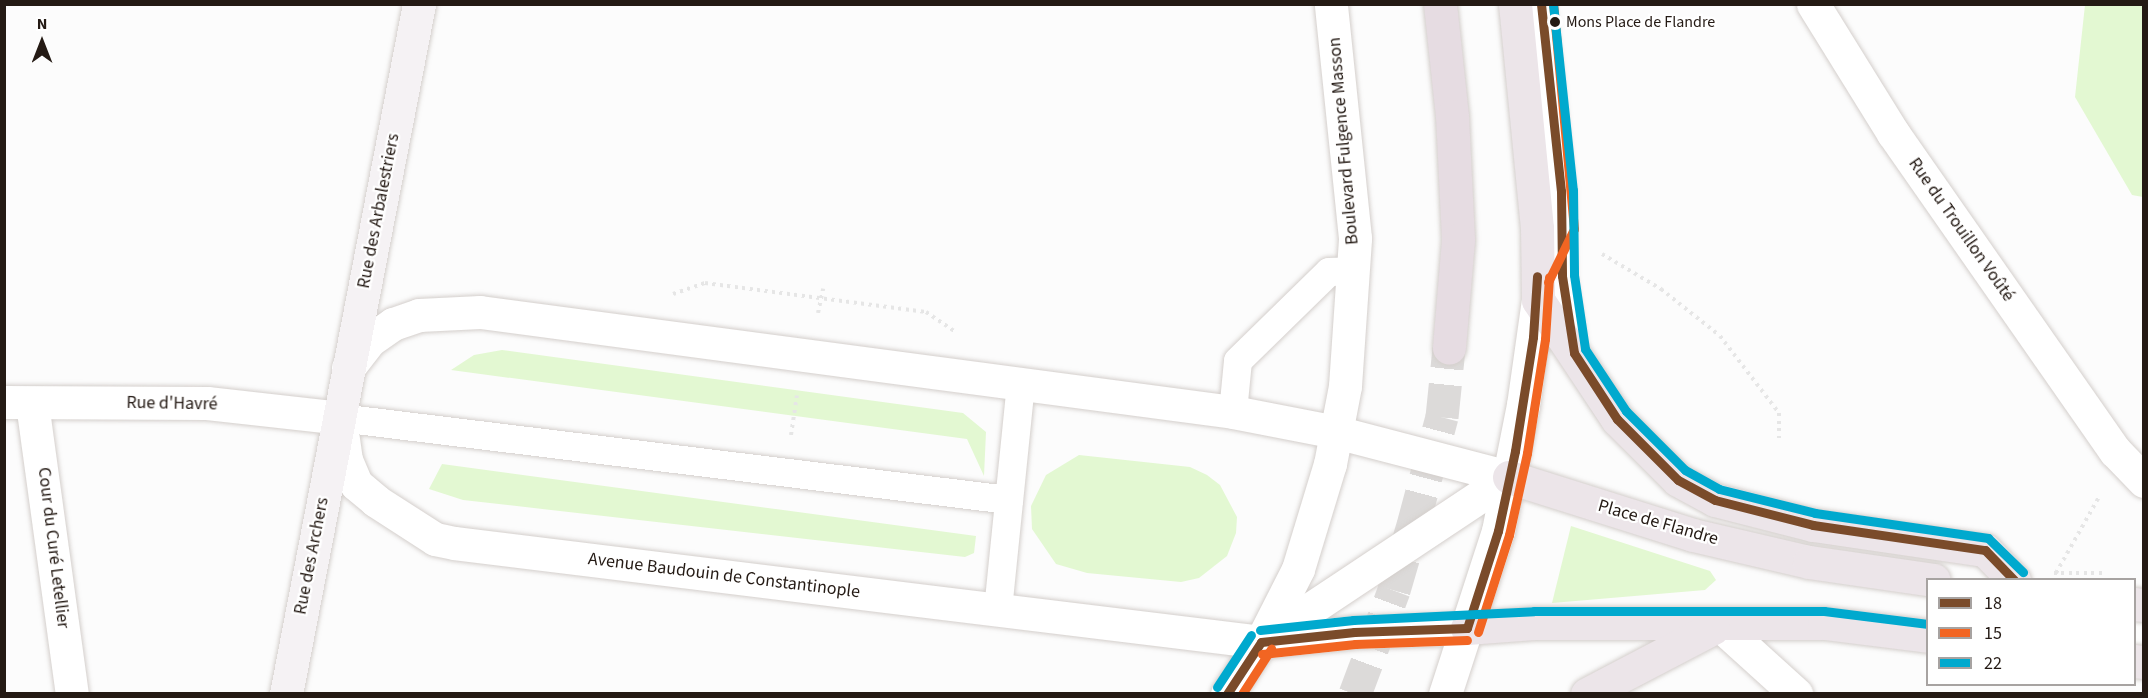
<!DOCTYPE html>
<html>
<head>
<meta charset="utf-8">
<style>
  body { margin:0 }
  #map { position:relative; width:2148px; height:698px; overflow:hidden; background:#fcfcfc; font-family:"Source Sans 3",sans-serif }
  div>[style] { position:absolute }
  .green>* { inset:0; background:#e3f8d2 }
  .trunk-tunnel>* { height:33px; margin-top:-16.5px; transform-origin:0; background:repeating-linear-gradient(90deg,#dcdad9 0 33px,transparent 0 49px) }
  .path>* { height:4px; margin-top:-2px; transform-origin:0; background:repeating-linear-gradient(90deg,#e6e6e6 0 3px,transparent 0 7.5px) }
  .roads { filter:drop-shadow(0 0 2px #d4cfcc) drop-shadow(0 0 2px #d4cfcc) }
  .service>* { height:28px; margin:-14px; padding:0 14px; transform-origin:14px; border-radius:14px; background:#fff }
  .minor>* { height:33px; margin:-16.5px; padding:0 16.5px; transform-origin:16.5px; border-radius:16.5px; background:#fff }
  .tertiary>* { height:33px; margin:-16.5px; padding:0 16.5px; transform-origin:16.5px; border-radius:16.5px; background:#fff }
  .secondary>* { height:33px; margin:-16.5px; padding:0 16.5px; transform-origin:16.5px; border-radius:16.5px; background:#f5f2f4 }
  .primary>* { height:33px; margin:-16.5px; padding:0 16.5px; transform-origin:16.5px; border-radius:16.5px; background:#ece5e9 }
  .trunk>* { height:33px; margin:-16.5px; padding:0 16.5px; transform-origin:16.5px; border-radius:16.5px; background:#e6dce2 }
  .bus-1>* { height:9px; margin:-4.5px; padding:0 4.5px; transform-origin:4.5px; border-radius:4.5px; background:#7a4b2a }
  .bus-2>* { height:9px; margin:-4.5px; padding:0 4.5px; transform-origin:4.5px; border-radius:4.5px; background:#f26522 }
  .bus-3>* { height:9px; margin:-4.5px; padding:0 4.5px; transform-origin:4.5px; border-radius:4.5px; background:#00a9ce }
  .dots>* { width:16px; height:16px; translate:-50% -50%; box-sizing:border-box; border:3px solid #fff; border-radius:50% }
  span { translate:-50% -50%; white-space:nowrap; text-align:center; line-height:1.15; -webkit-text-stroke:4.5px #fff; paint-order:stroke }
  .bus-label { font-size:16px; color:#241a14 }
  .left { translate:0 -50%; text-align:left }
  .street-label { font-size:18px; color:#241a14 }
  .frame { position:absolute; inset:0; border:6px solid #241a14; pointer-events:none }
  .legend { position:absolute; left:1926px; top:578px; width:210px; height:108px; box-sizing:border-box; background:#fff; border:2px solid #a7a3a1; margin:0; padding:8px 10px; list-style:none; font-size:18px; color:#241a14 }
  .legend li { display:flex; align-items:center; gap:12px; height:30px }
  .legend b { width:30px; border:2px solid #a7a3a1 }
  .north { position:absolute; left:12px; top:12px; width:60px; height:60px; -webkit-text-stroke:4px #fff; paint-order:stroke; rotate:0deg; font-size:16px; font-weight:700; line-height:24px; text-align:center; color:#241a14 }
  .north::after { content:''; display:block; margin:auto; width:21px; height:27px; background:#241a14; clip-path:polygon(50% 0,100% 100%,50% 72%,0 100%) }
</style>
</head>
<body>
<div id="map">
  <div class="green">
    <div style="clip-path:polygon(2085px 5px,2143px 5px,2143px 197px,2132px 195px,2075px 97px)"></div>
    <div style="clip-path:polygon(502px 350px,963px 413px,986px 432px,984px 476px,967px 439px,451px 370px,474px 355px)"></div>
    <div style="clip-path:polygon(1079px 455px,1190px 467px,1207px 475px,1220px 485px,1237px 517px,1236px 533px,1227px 556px,1199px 578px,1181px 582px,1087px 573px,1056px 564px,1032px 529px,1031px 506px,1046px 475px)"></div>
    <div style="clip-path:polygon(442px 464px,976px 536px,974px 553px,965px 557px,463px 500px,429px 489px)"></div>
    <div style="clip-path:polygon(1571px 526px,1710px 571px,1716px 580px,1705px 590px,1552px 603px)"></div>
  </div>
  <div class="trunk-tunnel">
    <div style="left:1355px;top:694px;width:111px;rotate:-69.4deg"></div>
    <div style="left:1394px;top:590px;width:68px;rotate:-73.7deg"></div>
    <div style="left:1413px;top:525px;width:112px;rotate:-75deg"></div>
    <div style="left:1442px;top:417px;width:69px;rotate:-84.2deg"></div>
  </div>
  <div class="path">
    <div style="left:1602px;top:254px;width:69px;rotate:30.7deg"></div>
    <div style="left:1661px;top:289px;width:75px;rotate:38.5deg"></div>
    <div style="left:1720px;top:336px;width:97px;rotate:52.5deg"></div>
    <div style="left:1779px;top:413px;width:25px;rotate:90deg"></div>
    <div style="left:673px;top:294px;width:34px;rotate:-19deg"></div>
    <div style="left:705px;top:283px;width:223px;rotate:7.5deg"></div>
    <div style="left:926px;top:312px;width:36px;rotate:34deg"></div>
    <div style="left:818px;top:313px;width:25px;rotate:-78deg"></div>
    <div style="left:791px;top:435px;width:40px;rotate:-81.5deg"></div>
    <div style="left:2054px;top:573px;width:52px"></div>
    <div style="left:2056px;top:573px;width:87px;rotate:-60.5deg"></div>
  </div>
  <div class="roads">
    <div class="service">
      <div style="left:1541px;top:4px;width:188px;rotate:83.9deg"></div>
      <div style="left:1561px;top:191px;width:85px;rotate:89.3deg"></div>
      <div style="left:1562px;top:276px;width:78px;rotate:81.1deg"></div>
      <div style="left:1233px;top:412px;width:51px;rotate:-84.4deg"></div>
      <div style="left:1238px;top:361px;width:127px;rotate:-44.4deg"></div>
      <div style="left:1329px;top:272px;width:24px;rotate:-2deg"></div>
      <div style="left:340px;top:418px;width:674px;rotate:6.99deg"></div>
      <div style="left:998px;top:610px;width:226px;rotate:-84.2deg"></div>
    </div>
    <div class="minor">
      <div style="left:1813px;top:4px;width:152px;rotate:58.2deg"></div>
      <div style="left:1893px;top:133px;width:388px;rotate:55.1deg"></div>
      <div style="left:2115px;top:451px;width:42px;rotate:46deg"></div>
      <div style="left:32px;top:403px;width:294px;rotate:82.2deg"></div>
      <div style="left:1720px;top:625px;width:103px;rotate:42.2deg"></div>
    </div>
    <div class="tertiary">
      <div style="left:348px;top:368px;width:36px;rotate:-52deg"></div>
      <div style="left:370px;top:340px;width:28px;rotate:-35deg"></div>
      <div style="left:393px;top:324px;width:28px;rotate:-19deg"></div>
      <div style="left:419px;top:315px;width:61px;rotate:-2.8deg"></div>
      <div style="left:480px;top:312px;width:760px;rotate:7.56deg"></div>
      <div style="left:1233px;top:412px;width:105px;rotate:11deg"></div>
      <div style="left:1336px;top:432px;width:179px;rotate:14.6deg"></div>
      <div style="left:4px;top:402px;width:203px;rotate:0.3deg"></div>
      <div style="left:207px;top:403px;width:134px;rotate:6.4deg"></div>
      <div style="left:340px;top:418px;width:42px;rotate:81.9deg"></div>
      <div style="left:346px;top:460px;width:26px;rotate:67deg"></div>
      <div style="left:356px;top:484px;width:26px;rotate:40deg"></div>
      <div style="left:376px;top:501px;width:70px;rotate:32.8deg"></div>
      <div style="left:435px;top:539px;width:19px;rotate:12deg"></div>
      <div style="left:454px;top:543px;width:813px;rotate:6.99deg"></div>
      <div style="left:1261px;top:642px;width:94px;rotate:-6.1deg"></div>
      <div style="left:1354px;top:632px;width:113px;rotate:-2deg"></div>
      <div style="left:1265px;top:639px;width:293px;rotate:-33.6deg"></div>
      <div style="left:1227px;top:694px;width:62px;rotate:-56.8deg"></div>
      <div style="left:1261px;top:642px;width:82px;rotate:-63.1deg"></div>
      <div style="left:1298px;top:569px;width:110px;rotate:-73.1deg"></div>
      <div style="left:1330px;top:464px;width:79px;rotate:-79.1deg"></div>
      <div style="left:1345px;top:386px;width:148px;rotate:-86.1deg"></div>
      <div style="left:1355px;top:238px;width:235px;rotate:-95.9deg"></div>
      <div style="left:1445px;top:694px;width:171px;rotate:-72deg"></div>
      <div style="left:1498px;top:531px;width:128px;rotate:-78.8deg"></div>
      <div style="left:1523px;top:405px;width:106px;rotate:-81.9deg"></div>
    </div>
    <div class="secondary">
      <div style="left:286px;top:694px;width:703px;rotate:-79.09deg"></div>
    </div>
    <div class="primary">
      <div style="left:1515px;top:4px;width:225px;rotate:84.4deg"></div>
      <div style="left:1537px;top:228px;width:72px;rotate:89.2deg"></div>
      <div style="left:1538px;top:300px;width:143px;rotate:56.4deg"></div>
      <div style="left:1617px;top:419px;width:86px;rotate:45deg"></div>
      <div style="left:1678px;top:480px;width:42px;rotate:28.4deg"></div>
      <div style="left:1715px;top:500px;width:101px;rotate:14.3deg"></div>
      <div style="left:1813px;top:525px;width:174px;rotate:8.3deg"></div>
      <div style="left:1985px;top:550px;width:42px;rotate:46deg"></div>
      <div style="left:1509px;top:477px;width:193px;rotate:17.5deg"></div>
      <div style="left:1693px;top:535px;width:119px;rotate:13.1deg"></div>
      <div style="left:1809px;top:562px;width:126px;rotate:8.2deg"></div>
      <div style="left:2134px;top:604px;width:10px;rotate:6deg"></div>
      <div style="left:1467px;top:628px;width:67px;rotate:-4.3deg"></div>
      <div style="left:1534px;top:623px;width:290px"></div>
      <div style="left:1824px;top:623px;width:105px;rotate:7.1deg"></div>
      <div style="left:2134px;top:661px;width:10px;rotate:6deg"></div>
      <div style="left:1587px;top:694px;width:142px;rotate:-27.6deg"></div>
    </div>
    <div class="trunk">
      <div style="left:1440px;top:4px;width:113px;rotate:83.9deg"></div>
      <div style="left:1452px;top:116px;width:124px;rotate:87.2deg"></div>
      <div style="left:1458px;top:240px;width:108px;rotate:94.8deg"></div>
    </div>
  </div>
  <div class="bus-1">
    <div style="left:1541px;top:4px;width:188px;rotate:83.9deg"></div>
    <div style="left:1561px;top:191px;width:85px;rotate:89.3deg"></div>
    <div style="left:1562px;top:276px;width:78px;rotate:81.1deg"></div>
    <div style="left:1574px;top:353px;width:79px;rotate:56.9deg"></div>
    <div style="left:1617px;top:419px;width:86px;rotate:45deg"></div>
    <div style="left:1678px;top:480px;width:42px;rotate:28.4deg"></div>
    <div style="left:1715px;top:500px;width:101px;rotate:14.3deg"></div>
    <div style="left:1813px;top:525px;width:174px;rotate:8.3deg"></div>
    <div style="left:1985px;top:550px;width:42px;rotate:46deg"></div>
    <div style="left:1467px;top:628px;width:102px;rotate:-72.3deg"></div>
    <div style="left:1498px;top:531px;width:82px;rotate:-78deg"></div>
    <div style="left:1515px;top:451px;width:115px;rotate:-81deg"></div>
    <div style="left:1533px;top:337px;width:61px;rotate:-86.2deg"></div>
    <div style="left:1261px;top:642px;width:94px;rotate:-6.1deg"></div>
    <div style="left:1354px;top:632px;width:113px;rotate:-2deg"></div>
    <div style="left:1227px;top:694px;width:62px;rotate:-56.8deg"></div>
  </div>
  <div class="bus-2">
    <div style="left:1548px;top:282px;width:59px;rotate:-63.9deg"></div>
    <div style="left:1574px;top:229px;width:226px;rotate:-95.3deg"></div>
    <div style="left:1478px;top:632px;width:102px;rotate:-72.3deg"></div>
    <div style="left:1509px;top:535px;width:84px;rotate:-77.6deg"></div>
    <div style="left:1527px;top:453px;width:115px;rotate:-81deg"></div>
    <div style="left:1545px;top:339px;width:62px;rotate:-86.3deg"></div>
    <div style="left:1262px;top:654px;width:94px;rotate:-6.1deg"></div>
    <div style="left:1355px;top:644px;width:112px;rotate:-2deg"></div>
    <div style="left:1242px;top:694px;width:54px;rotate:-57.2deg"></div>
  </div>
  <div class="bus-3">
    <div style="left:1553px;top:4px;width:187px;rotate:83.9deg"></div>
    <div style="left:1573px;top:190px;width:85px;rotate:89.3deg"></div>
    <div style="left:1574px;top:275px;width:75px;rotate:81.5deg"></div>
    <div style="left:1585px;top:349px;width:74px;rotate:56.5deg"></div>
    <div style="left:1626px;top:411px;width:83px;rotate:45deg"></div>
    <div style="left:1685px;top:470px;width:39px;rotate:29deg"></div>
    <div style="left:1719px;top:489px;width:99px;rotate:14deg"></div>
    <div style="left:1815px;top:513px;width:175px;rotate:8.2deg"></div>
    <div style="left:1988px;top:538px;width:49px;rotate:44.2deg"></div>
    <div style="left:1260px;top:630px;width:94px;rotate:-6.1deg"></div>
    <div style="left:1353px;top:620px;width:181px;rotate:-2.8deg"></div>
    <div style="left:1534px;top:611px;width:290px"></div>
    <div style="left:1824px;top:611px;width:105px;rotate:7.1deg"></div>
    <div style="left:1217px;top:687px;width:62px;rotate:-56.8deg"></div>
  </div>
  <div class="dots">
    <div style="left:1555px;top:22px;background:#241a14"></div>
  </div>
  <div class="bus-label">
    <span class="left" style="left:1566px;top:22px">Mons Place de Flandre</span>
  </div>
  <div class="street-label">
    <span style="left:1344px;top:141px;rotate:-95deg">Boulevard Fulgence Masson</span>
    <span style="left:379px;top:211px;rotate:-79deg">Rue des Arbalestriers</span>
    <span style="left:1961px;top:230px;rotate:55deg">Rue du Trouillon Voûté</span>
    <span style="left:172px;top:404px;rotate:1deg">Rue d'Havré</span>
    <span style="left:1658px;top:523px;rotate:16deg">Place de Flandre</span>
    <span style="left:53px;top:548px;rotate:83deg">Cour du Curé Letellier</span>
    <span style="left:312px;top:556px;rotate:-79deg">Rue des Archers</span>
    <span style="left:724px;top:576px;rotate:7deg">Avenue Baudouin de Constantinople</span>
  </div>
  <div class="frame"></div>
  <ul class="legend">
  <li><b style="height:8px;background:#7a4b2a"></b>18</li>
  <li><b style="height:8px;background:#f26522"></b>15</li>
  <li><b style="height:8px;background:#00a9ce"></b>22</li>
  </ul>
  <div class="north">N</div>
</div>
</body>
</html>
